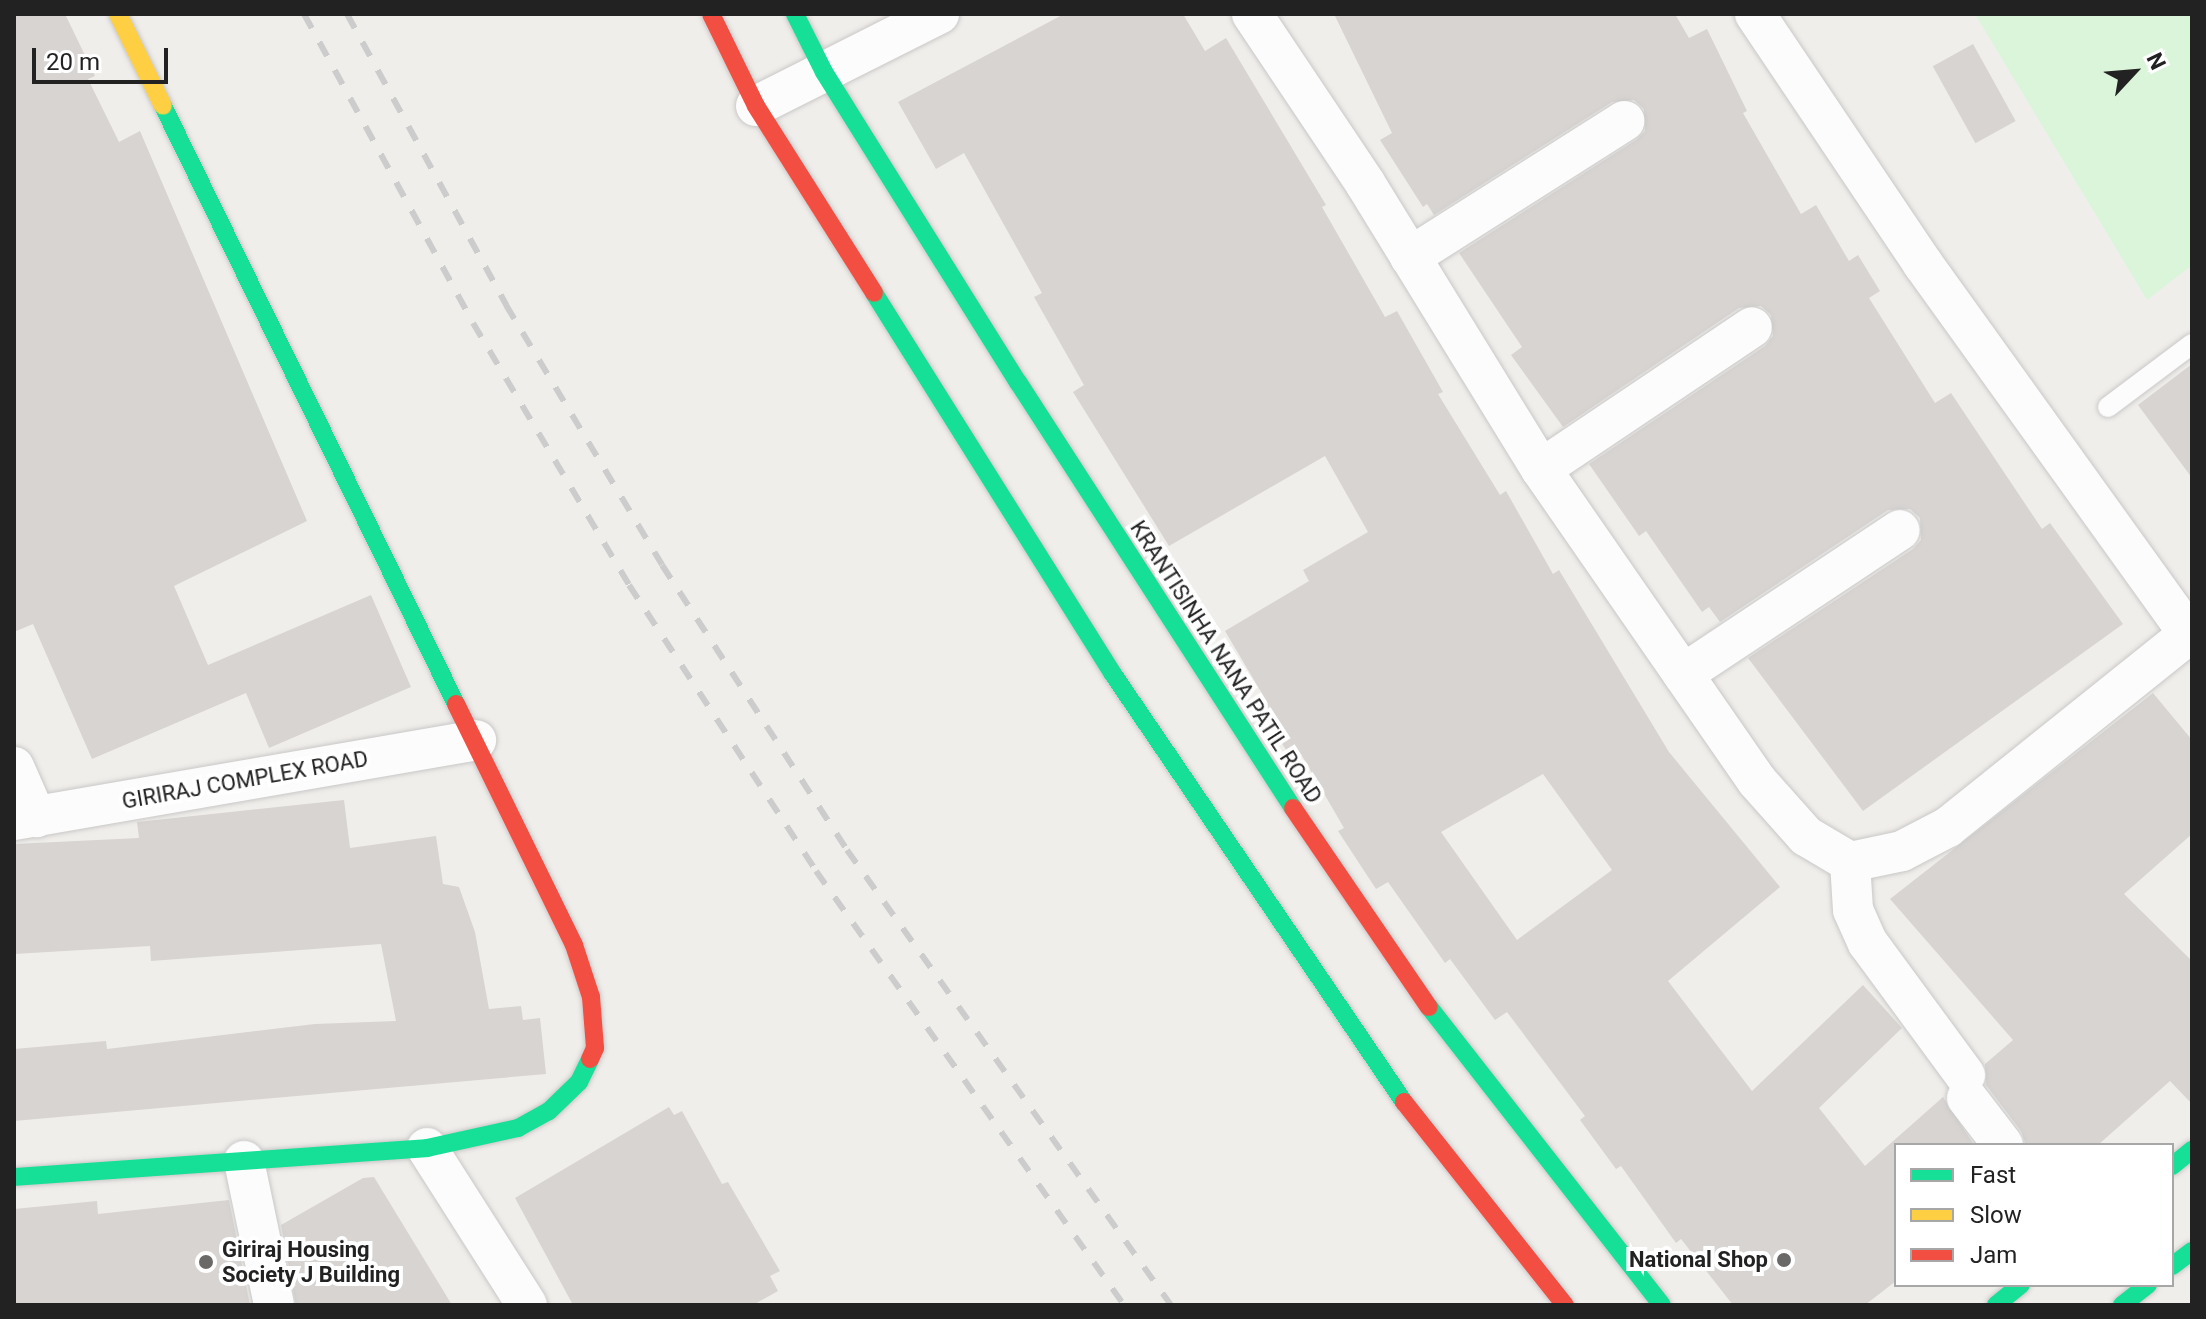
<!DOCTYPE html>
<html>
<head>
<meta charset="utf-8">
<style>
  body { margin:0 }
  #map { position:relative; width:2206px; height:1319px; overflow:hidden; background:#f0eeeb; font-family:Roboto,sans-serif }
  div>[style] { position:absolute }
  .park>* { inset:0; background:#daf5da }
  .building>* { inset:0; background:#d7d4d2; transform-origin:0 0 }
  .roads { filter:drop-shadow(0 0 2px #c9c8c7) drop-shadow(0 0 2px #c9c8c7) }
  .lane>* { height:20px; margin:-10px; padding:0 10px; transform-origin:10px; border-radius:10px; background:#fdfcfc }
  .street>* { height:40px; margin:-20px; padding:0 20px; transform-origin:20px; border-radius:20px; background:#fdfcfc }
  .fast>* { height:18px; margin:-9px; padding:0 9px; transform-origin:9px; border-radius:9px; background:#16e098 }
  .slow>* { height:18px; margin:-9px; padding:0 9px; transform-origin:9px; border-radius:9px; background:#ffcf43 }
  .jam>* { height:18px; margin:-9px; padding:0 9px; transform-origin:9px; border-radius:9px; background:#f24e42 }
  .rail>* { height:6px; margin-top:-3px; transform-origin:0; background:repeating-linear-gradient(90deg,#ccc 0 16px,transparent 0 32px) }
  .dots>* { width:22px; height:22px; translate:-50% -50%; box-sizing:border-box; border:4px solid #fff; border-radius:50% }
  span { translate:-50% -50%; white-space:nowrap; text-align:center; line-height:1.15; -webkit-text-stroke:8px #fff; paint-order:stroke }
  .street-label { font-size:22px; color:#222 }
  .poi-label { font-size:22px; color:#222; font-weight:700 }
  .left { translate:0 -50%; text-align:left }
  .right { translate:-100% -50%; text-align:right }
  .frame { position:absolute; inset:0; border:16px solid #222; pointer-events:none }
  .legend { position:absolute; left:1894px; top:1143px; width:280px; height:144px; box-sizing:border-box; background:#fff; border:2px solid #a7a7a7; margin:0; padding:10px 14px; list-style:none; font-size:24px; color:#222 }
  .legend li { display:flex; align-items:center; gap:16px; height:40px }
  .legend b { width:40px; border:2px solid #a7a7a7 }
  .north { position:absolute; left:2094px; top:32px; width:80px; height:80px; -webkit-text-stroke:6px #fff; paint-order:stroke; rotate:64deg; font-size:22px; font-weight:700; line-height:32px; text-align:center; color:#222 }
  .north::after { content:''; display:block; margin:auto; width:28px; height:36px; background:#222; clip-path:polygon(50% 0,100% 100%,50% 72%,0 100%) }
  .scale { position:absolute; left:32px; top:48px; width:136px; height:36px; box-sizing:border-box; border:4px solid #222; border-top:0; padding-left:10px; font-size:24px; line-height:28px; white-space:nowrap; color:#222; -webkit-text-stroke:6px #fff; paint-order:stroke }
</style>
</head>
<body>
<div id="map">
  <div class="park">
    <div style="clip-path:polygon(1975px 14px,2192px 14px,2192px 265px,2147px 300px)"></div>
  </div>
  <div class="building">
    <div style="clip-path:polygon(14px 14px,65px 14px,95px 76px,88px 79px,119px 142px,140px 131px,307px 521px,174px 586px,208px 665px,371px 595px,411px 687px,269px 748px,246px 693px,92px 759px,33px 624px,14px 632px)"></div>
    <div style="clip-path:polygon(evenodd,1064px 14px,1183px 14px,1205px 51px,1226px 38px,1326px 205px,1322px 207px,1385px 317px,1397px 311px,1443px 392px,1438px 394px,1500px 495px,1506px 491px,1553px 574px,1559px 570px,1669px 752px,1780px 887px,1668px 981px,1752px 1091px,1863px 985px,1902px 1028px,1819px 1108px,1865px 1166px,1943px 1097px,1974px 1145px,1896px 1145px,1896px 1281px,1865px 1305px,1733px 1305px,1681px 1239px,1676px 1243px,1621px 1166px,1616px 1169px,1580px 1120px,1585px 1116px,1507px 1012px,1495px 1020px,1450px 959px,1445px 963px,1388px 882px,1376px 889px,1338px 831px,1344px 828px,1301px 754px,1292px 759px,1258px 707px,1267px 702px,1225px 631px,1309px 581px,1303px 570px,1368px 532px,1325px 456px,1169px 546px,1073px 392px,1084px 385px,1034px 297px,1042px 293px,964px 153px,936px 169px,898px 102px,1064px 14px,1543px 774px,1612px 870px,1517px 940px,1441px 832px,1543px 774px)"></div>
    <div style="clip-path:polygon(1334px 14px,1675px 14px,1689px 38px,1707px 29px,1747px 111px,1743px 113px,1801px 214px,1816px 205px,1849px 261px,1858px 255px,1880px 291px,1869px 298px,1935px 403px,1951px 393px,2042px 529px,2050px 523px,2123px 624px,1863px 811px,1748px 658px,1913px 549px,1921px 540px,1920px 518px,1910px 509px,1888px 510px,1720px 622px,1709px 607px,1702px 612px,1646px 531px,1639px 536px,1589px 464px,1765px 346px,1773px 336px,1771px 315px,1761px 306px,1739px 308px,1563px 427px,1511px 355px,1522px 347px,1459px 253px,1636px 140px,1645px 131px,1644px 109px,1634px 100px,1612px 102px,1434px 215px,1427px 204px,1423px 207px,1380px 140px,1392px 133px)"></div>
    <div style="left:1973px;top:44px;width:88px;height:46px;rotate:61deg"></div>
    <div style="clip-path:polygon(2192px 364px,2192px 478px,2138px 405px)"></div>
    <div style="clip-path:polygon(2153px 693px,2192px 740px,2192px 834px,2124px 894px,2192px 961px,2192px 1104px,2170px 1081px,2098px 1145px,2026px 1145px,2021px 1131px,1986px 1085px,1985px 1064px,2013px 1040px,1890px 899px)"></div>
    <div style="clip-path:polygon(344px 800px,350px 848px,436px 836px,443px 884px,459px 887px,475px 932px,489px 1009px,521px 1006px,523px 1020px,540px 1018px,546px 1074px,14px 1121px,14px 1049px,106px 1041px,107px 1049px,315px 1024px,396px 1021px,381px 944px,151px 961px,150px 946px,14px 954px,14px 844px,139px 838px,137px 822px)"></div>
    <div style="clip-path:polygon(669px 1107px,674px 1115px,682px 1111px,722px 1184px,728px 1182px,780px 1271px,770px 1276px,778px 1291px,753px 1305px,573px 1305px,515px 1198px)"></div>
    <div style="clip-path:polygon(374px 1177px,452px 1305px,296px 1305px,281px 1225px,363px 1178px)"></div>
    <div style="clip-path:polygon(229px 1200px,250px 1305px,14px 1305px,14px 1209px,97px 1201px,98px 1214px)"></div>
  </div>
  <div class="roads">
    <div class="lane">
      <div style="left:2108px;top:407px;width:105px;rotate:-36.9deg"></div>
    </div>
    <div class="street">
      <div style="left:1252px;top:14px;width:203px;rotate:56.2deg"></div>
      <div style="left:1365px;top:183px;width:336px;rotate:58.4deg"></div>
      <div style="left:1541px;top:469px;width:379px;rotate:55.3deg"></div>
      <div style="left:1757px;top:781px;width:74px;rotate:48.3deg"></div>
      <div style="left:1806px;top:836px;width:51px;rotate:30.6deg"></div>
      <div style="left:1850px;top:862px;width:53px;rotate:-11.9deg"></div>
      <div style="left:1902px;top:851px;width:52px;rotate:-27.6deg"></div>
      <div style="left:1948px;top:827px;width:309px;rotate:-38.7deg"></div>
      <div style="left:1755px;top:14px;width:301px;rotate:56.1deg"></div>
      <div style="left:1923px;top:264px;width:461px;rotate:54.3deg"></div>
      <div style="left:756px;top:106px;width:205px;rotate:-26.7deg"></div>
      <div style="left:1410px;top:257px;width:254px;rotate:-32.4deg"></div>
      <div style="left:1541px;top:469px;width:254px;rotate:-33.9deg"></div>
      <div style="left:1683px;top:674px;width:260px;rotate:-33.6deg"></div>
      <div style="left:14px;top:767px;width:55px;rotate:66.3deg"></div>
      <div style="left:14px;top:820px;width:469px;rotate:-9.8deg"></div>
      <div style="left:1850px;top:862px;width:48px;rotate:86.4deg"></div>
      <div style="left:1853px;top:910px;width:36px;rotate:66deg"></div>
      <div style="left:1868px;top:943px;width:164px;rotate:53.7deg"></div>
      <div style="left:1967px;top:1098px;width:59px;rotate:52.5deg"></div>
      <div style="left:427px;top:1148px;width:186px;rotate:57.5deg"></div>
      <div style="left:244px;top:1161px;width:147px;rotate:78.2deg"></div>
    </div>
    <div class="fast">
      <div style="left:795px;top:14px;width:65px;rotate:63.4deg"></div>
      <div style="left:824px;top:72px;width:366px;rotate:58deg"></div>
      <div style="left:1018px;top:382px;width:507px;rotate:57.16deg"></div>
      <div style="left:163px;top:106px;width:666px;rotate:63.9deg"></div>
      <div style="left:874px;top:293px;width:450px;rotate:57.9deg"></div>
      <div style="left:1113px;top:674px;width:518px;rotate:55.79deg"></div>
      <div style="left:1429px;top:1007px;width:378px;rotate:52deg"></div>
      <div style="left:2172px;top:1166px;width:26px;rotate:-39deg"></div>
      <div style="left:14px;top:1177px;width:414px;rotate:-4deg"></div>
      <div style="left:427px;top:1148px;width:93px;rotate:-12.4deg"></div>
      <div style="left:518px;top:1128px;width:35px;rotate:-29deg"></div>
      <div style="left:549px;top:1111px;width:42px;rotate:-44deg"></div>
      <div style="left:579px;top:1082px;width:25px;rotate:-64deg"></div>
      <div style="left:2172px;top:1266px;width:25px;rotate:-37deg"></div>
      <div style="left:1996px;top:1305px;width:32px;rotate:-39deg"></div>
      <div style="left:2122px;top:1305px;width:33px;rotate:-38deg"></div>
    </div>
    <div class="slow">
      <div style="left:118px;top:14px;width:102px;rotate:63.9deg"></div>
    </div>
    <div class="jam">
      <div style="left:711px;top:14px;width:102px;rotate:63.9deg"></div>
      <div style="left:756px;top:106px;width:221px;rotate:57.7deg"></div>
      <div style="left:456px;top:704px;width:268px;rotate:63.9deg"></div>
      <div style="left:574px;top:945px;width:55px;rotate:71.9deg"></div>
      <div style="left:591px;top:997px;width:51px;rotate:85.5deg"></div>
      <div style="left:595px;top:1048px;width:12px;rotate:114deg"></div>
      <div style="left:1293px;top:808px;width:241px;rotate:55.7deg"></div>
      <div style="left:1404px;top:1102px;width:259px;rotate:51.6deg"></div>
    </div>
  </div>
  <div class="rail">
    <div style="left:304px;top:14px;width:352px;rotate:61.3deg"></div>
    <div style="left:473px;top:323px;width:305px;rotate:59.2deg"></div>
    <div style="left:629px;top:585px;width:342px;rotate:56.8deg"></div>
    <div style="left:816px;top:871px;width:532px;rotate:54.64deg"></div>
    <div style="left:347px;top:14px;width:332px;rotate:61.3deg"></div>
    <div style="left:506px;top:305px;width:303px;rotate:59deg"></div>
    <div style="left:662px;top:565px;width:340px;rotate:57deg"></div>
    <div style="left:847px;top:850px;width:559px;rotate:54.55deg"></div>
  </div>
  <div class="dots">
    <div style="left:1784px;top:1260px;background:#6a6968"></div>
    <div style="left:206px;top:1262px;background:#6a6968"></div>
  </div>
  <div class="street-label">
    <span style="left:1226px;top:662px;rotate:57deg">KRANTISINHA NANA PATIL ROAD</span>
    <span style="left:245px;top:780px;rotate:-10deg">GIRIRAJ COMPLEX ROAD</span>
  </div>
  <div class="poi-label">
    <span class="left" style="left:222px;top:1262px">Giriraj Housing<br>Society J Building</span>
    <span class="right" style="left:1768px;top:1260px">National Shop</span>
  </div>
  <div class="frame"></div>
  <ul class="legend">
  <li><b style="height:10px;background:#16e098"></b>Fast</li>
  <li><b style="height:10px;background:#ffcf43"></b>Slow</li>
  <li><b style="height:10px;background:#f24e42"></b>Jam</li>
  </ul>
  <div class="north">N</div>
  <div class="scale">20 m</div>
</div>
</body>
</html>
